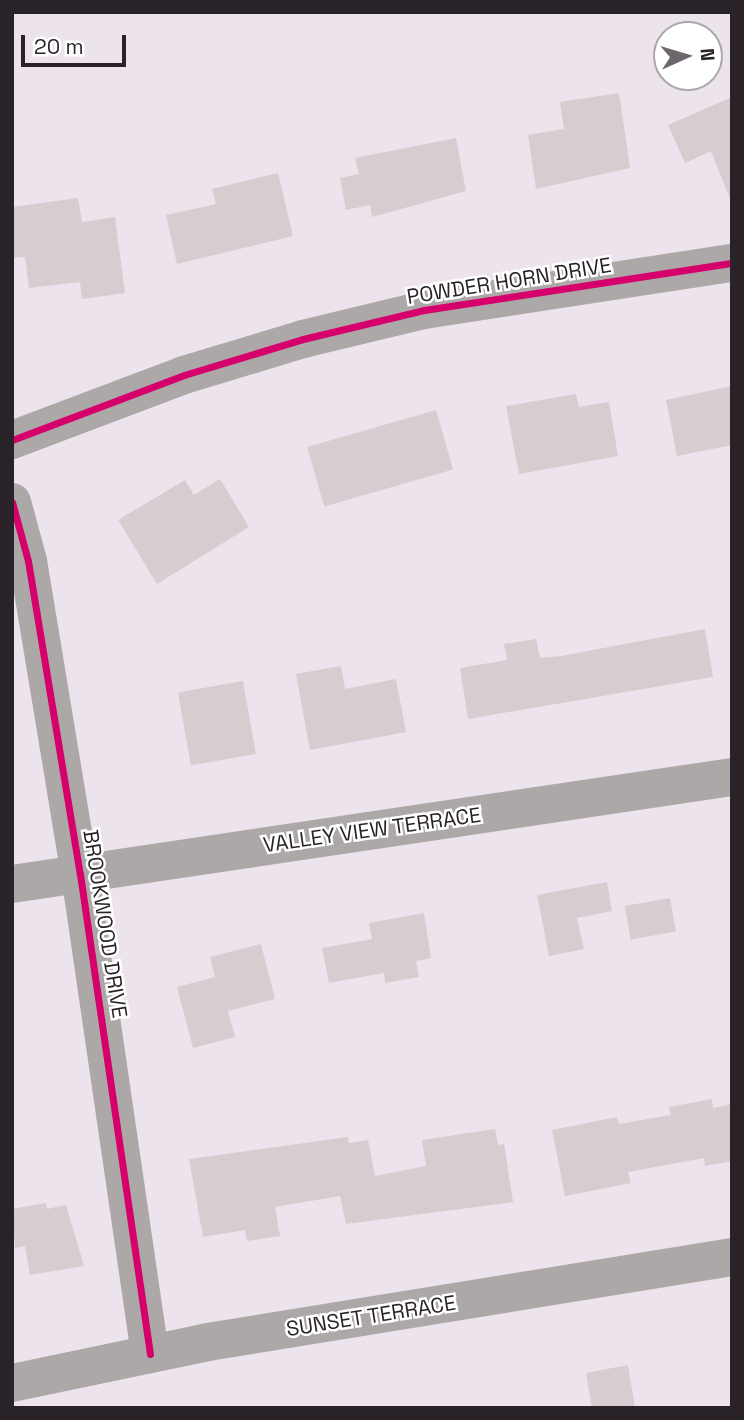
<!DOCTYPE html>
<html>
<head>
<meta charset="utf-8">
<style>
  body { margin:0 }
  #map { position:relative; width:744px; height:1420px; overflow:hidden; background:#ede3ec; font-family:"Space Grotesk",sans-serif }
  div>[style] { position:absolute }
  .building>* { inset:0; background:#d5cdcf; transform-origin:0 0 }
  .minor>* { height:38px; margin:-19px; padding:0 19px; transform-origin:19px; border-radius:19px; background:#aca8a7 }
  .cycleway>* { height:7px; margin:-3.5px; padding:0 3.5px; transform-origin:3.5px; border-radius:3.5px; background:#d6006c }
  span { translate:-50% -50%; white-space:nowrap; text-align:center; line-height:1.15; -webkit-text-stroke:5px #fff; paint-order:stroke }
  .street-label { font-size:21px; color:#292228 }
  .frame { position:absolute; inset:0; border:14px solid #292228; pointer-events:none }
  .north { position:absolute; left:653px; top:21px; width:70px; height:70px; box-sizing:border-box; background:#fff; border:2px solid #a9a7a9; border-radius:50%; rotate:86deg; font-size:19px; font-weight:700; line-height:28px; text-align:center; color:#292228 }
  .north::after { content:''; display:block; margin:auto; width:24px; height:32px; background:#6e666d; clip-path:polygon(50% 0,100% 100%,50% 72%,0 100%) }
  .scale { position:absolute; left:21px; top:35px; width:105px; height:32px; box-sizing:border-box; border:4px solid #292228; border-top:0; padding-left:9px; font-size:21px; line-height:24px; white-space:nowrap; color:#292228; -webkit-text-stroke:5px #fff; paint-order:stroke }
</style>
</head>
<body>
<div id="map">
  <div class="building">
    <div style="clip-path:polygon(619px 93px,630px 168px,536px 189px,528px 135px,564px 129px,560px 102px)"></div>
    <div style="clip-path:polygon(732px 97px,732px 199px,730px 199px,711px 151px,685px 163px,668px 125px)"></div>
    <div style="clip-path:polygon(456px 138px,466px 191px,372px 217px,370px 205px,346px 210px,340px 178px,359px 174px,355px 158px)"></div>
    <div style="clip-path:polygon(278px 173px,293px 236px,177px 264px,166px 215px,216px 204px,212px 189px)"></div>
    <div style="clip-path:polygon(78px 198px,82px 222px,115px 217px,125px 293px,82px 299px,80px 282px,29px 288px,25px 257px,12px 258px,12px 207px)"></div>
    <div style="clip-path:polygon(732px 386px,732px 445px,677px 456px,666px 400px)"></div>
    <div style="clip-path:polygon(576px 394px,579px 407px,609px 402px,618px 456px,519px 474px,506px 406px)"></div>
    <div style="left:436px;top:410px;width:62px;height:134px;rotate:74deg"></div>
    <div style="clip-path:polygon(220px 479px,249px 527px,157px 584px,118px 520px,185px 480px,194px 495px)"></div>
    <div style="clip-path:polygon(705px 629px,713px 677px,468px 719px,460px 668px,507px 660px,504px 644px,536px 639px,540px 658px,561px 656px)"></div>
    <div style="clip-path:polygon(341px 666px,345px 689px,396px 679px,406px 732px,310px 750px,296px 674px)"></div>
    <div style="left:243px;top:681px;width:74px;height:66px;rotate:80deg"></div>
    <div style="clip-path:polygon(607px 882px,612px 911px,577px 918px,584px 949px,549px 956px,537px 895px)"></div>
    <div style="left:670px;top:898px;width:34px;height:46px;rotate:80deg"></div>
    <div style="clip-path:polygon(424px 913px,431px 958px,416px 961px,419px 977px,385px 983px,384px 973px,329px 983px,322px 948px,372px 939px,369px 923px)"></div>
    <div style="clip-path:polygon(261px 944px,275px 999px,228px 1011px,235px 1037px,193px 1048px,177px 987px,215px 977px,210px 957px)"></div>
    <div style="clip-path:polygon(712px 1099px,713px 1108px,732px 1104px,732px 1161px,705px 1166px,704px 1158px,628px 1172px,631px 1183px,565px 1196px,552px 1130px,617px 1117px,619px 1124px,671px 1115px,669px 1107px)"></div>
    <div style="clip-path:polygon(495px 1129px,498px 1145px,504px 1144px,513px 1202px,346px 1224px,340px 1196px,275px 1207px,280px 1236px,247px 1241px,245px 1230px,203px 1237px,189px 1159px,348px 1137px,349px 1143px,368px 1140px,375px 1176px,426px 1166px,422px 1140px)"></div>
    <div style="clip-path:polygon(46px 1203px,47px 1209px,66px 1205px,84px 1266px,30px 1275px,25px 1246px,15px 1248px,12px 1209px)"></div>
    <div style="clip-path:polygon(628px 1365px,635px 1408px,592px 1408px,586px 1373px)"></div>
  </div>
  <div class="minor">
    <div style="left:12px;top:440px;width:184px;rotate:-20.7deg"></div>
    <div style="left:184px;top:375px;width:124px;rotate:-16.8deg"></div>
    <div style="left:303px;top:339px;width:124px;rotate:-13.5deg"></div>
    <div style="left:424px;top:310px;width:312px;rotate:-8.7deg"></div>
    <div style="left:12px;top:502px;width:61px;rotate:74.8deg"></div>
    <div style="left:28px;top:561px;width:317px;rotate:80.6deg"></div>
    <div style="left:80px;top:874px;width:485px;rotate:81.7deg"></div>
    <div style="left:12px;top:884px;width:728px;rotate:-8.45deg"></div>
    <div style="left:12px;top:1383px;width:200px;rotate:-11.8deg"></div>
    <div style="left:208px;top:1342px;width:531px;rotate:-9.21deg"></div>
  </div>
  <div class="cycleway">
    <div style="left:12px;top:440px;width:184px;rotate:-20.7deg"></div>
    <div style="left:184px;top:375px;width:124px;rotate:-16.8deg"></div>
    <div style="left:303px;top:339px;width:124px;rotate:-13.5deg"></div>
    <div style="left:424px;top:310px;width:312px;rotate:-8.7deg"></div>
    <div style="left:12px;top:502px;width:61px;rotate:74.8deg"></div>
    <div style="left:28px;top:561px;width:317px;rotate:80.6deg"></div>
    <div style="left:80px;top:874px;width:485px;rotate:81.7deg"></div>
  </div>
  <div class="street-label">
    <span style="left:509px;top:281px;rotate:-9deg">POWDER HORN DRIVE</span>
    <span style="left:372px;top:830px;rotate:-8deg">VALLEY VIEW TERRACE</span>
    <span style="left:105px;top:924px;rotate:81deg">BROOKWOOD DRIVE</span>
    <span style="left:371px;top:1316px;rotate:-9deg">SUNSET TERRACE</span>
  </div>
  <div class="frame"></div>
  <div class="north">N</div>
  <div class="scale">20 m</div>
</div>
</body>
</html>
